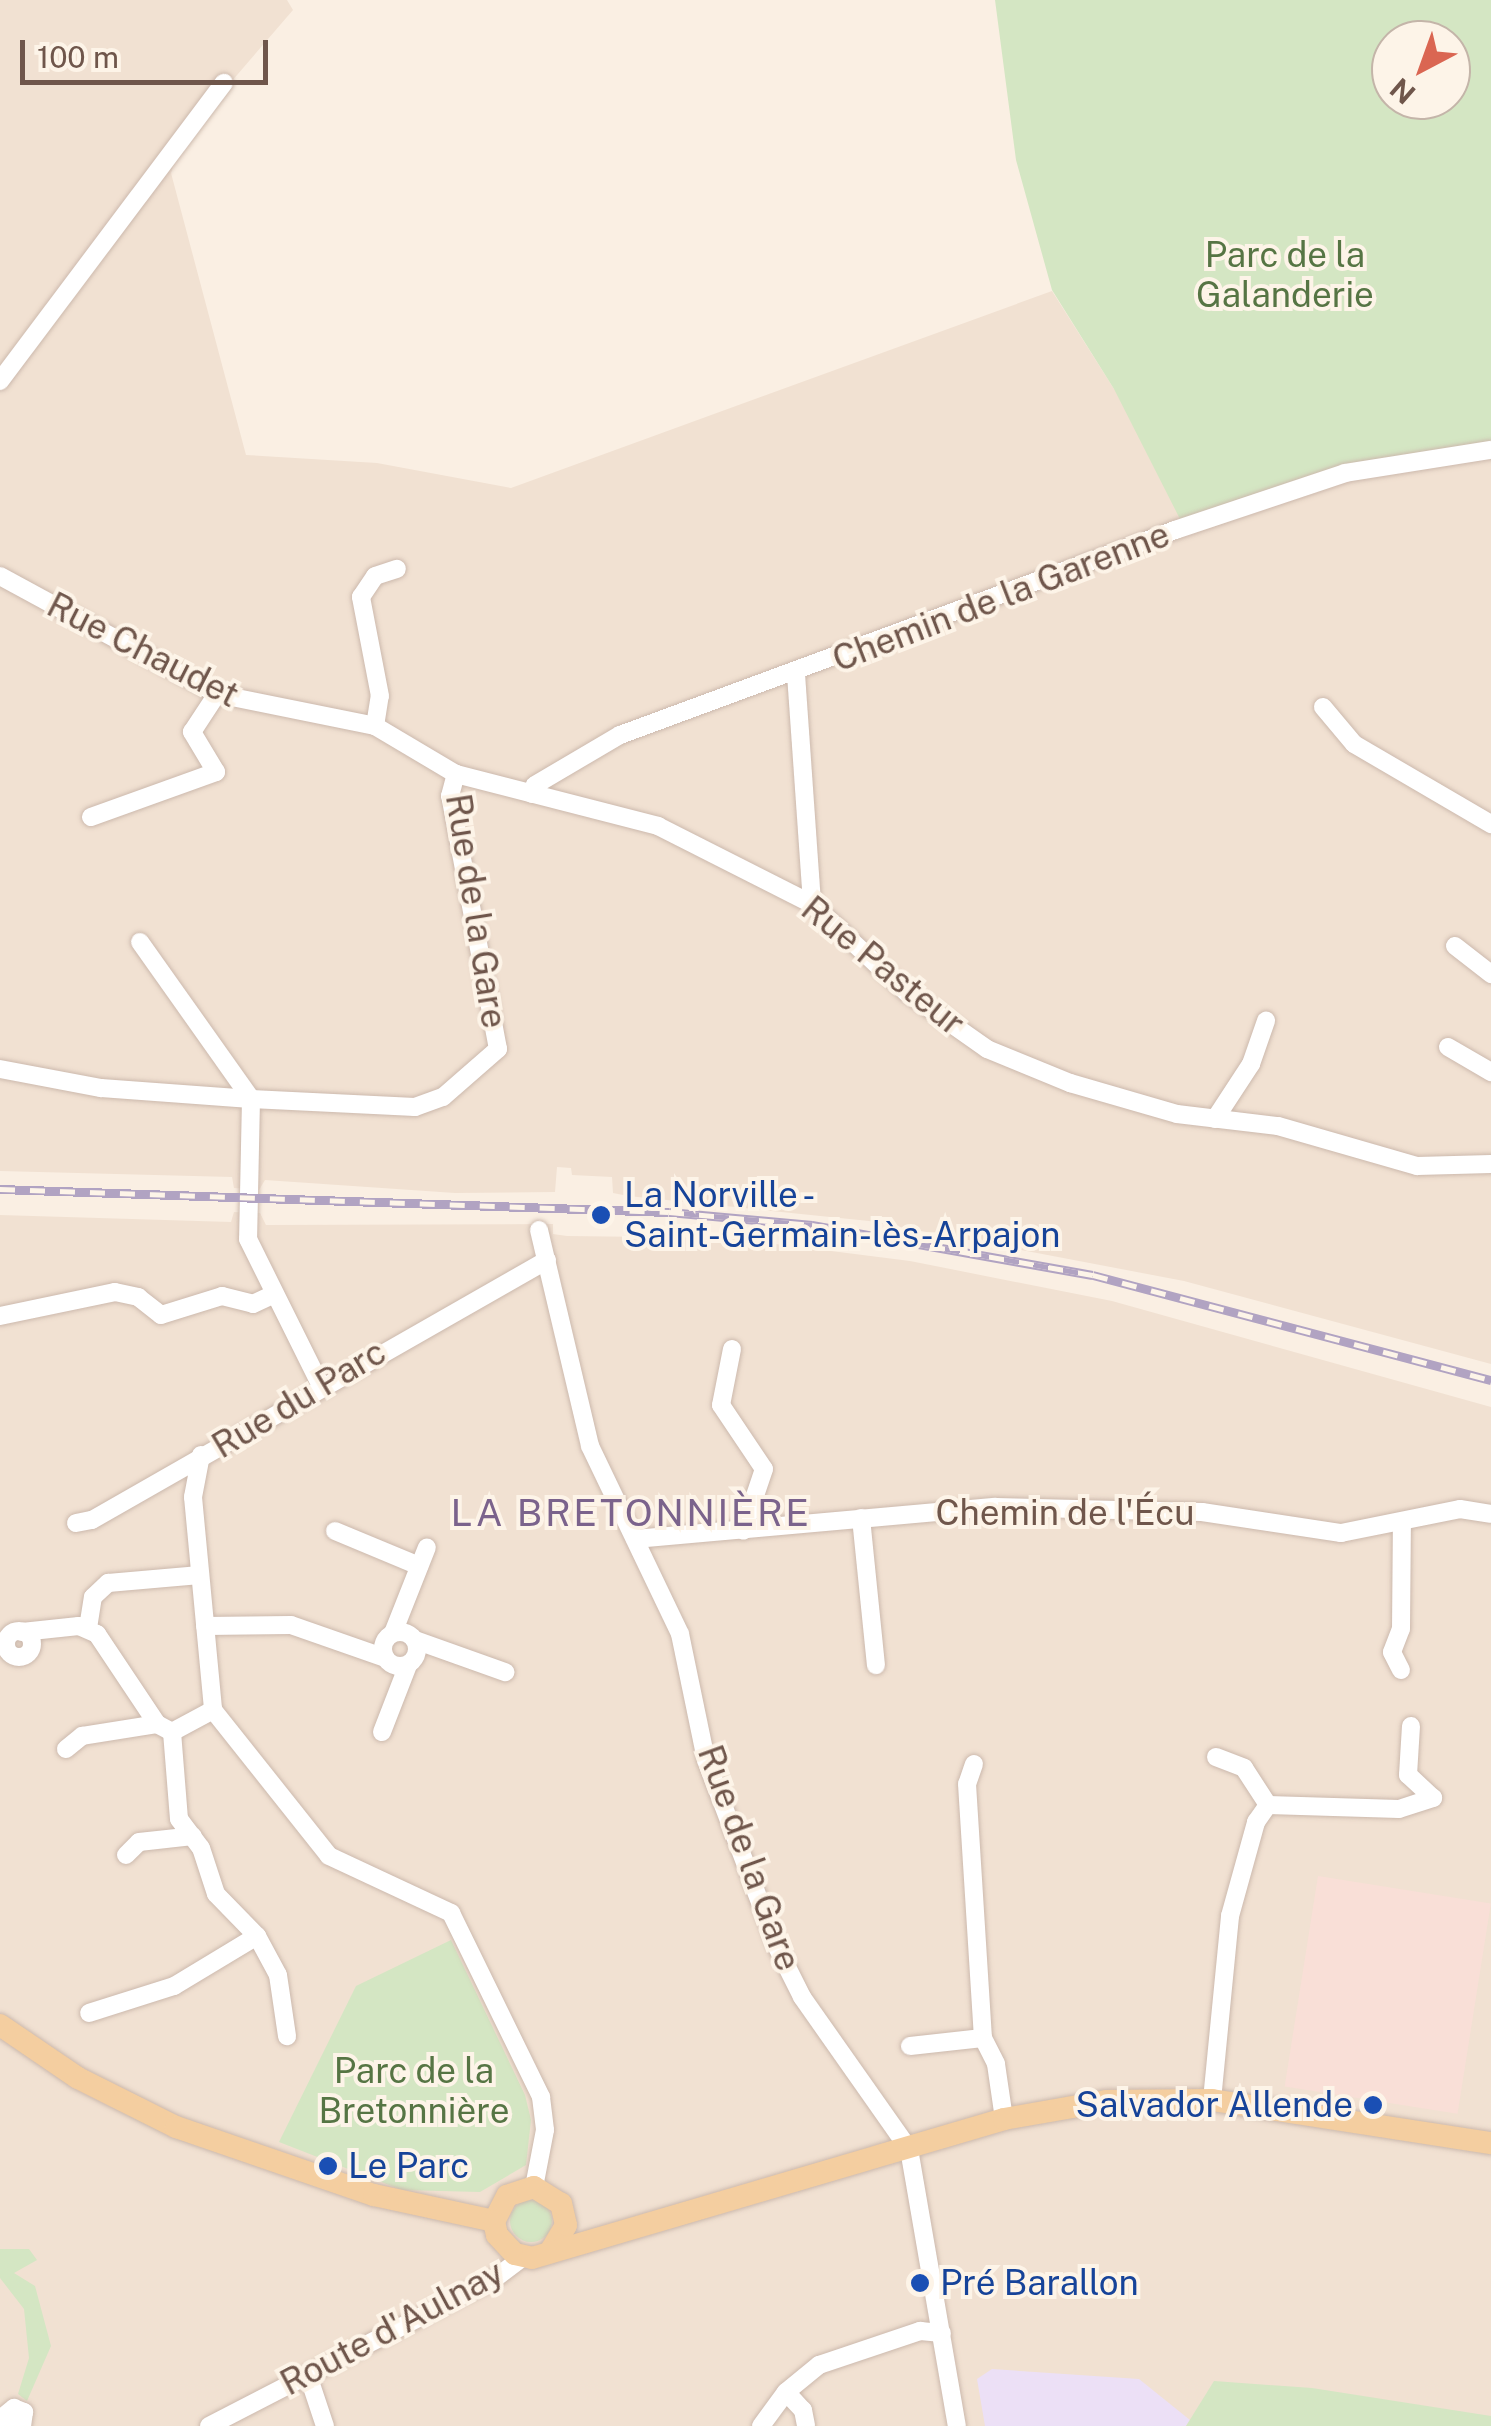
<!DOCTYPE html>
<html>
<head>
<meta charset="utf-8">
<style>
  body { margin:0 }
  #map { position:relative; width:1491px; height:2426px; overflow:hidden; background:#faefe3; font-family:"Public Sans",sans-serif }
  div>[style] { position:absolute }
  .residential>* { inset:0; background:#f1e1d2 }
  .commercial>* { inset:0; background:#f9dfd7; transform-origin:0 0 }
  .education>* { inset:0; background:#ece0f6 }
  .green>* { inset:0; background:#d4e6c3 }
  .round { border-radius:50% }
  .roads { filter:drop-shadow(0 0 2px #ccb9ad) drop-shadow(0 0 2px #ccb9ad) }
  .minor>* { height:18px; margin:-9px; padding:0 9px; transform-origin:9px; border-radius:9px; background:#fff }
  .minor>.ring { margin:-9px; padding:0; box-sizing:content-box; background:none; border:18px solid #fff; border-radius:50% }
  .major>* { height:22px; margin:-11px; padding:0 11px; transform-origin:11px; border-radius:11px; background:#f4cea0 }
  .rail>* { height:9px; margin-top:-4.5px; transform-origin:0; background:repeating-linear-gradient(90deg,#fdf4e8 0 15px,#b1a3c2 0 30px); box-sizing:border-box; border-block:2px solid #b1a3c2 }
  .dots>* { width:28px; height:28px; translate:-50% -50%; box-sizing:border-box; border:5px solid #fdf4e8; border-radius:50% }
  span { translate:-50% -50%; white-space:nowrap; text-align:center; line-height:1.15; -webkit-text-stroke:8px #fdf4e8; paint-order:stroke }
  .park-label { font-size:35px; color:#567544 }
  .street-label { font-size:35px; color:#6f564b }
  .transit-label { font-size:35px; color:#164399 }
  .left { translate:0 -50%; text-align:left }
  .right { translate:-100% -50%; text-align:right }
  .neighbourhood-label { font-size:38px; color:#7b638c; letter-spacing:2.5px }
  .north { position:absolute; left:1371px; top:20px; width:100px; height:100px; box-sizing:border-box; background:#fdf4e8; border:2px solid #c4b5a9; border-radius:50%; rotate:221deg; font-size:28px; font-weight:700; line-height:40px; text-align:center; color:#6f564b }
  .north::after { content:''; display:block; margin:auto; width:35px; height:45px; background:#da6652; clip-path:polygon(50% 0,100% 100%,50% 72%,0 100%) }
  .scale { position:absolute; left:20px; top:40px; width:248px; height:45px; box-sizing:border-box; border:5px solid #6f564b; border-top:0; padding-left:12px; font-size:30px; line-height:35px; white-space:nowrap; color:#6f564b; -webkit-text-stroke:8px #fdf4e8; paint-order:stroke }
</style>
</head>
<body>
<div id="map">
  <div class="residential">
    <div style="clip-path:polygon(0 0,287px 0,293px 10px,182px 139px,171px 173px,246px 455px,377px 463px,511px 488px,1052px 291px,1114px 389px,1344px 472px,1491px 449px,1491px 1364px,1184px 1281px,869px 1221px,628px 1196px,613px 1193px,612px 1177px,572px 1175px,571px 1168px,557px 1167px,555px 1192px,455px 1193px,265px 1180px,259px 1190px,234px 1188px,232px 1177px,0 1171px)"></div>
    <div style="clip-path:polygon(234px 1212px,260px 1213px,266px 1225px,553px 1224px,553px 1234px,567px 1236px,729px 1238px,910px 1261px,1112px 1301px,1491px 1407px,1491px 2426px,0 2426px,0 1215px,231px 1222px)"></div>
  </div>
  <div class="commercial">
    <div style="left:1318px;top:1876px;width:175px;height:213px;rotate:9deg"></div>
  </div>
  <div class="education">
    <div style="clip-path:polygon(992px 2369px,1139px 2379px,1190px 2420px,1186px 2426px,985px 2426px,977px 2379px)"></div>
  </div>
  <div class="green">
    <div style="clip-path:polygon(evenodd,995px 0,1491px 0,1491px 449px,1411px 457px,1182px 523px,1114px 389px,1052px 290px,1016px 160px,995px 0,1391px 40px,1451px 40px,1451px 100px,1391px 100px,1391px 40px)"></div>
    <div style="clip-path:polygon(451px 1940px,525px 2095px,531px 2120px,526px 2165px,480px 2192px,402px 2190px,279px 2142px,356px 1986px)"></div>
    <div class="round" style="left:510px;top:2200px;width:42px;height:42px"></div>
    <div style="clip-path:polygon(0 2249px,29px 2249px,37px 2260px,14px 2273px,35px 2286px,51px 2346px,27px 2401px,18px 2394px,29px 2358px,24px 2309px,0 2278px)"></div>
    <div style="clip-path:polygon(1214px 2381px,1312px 2388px,1491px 2416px,1491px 2426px,1186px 2426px)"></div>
  </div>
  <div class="roads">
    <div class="minor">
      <div style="left:0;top:381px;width:373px;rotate:-53.1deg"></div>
      <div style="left:0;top:576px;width:247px;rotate:28.5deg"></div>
      <div style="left:217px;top:694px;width:161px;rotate:11.4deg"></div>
      <div style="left:375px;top:726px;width:94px;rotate:30.7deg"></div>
      <div style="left:456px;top:774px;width:209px;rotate:14.4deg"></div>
      <div style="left:658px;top:826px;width:173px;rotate:26.9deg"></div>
      <div style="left:812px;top:904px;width:129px;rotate:43.1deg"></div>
      <div style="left:906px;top:992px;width:99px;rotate:35.1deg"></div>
      <div style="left:987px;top:1049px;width:90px;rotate:22.3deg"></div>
      <div style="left:1070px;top:1083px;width:111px;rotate:16.2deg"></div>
      <div style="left:1177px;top:1114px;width:102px;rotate:6.8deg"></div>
      <div style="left:1278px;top:1126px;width:145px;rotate:16.1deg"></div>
      <div style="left:1417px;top:1166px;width:74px;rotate:-1.5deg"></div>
      <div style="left:796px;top:674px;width:231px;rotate:86deg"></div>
      <div style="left:1323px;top:707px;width:48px;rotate:50deg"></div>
      <div style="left:1354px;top:744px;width:159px;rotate:30.3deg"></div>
      <div style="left:375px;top:726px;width:30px;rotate:-81deg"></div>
      <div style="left:380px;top:696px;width:101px;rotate:-100.9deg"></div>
      <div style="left:361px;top:597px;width:25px;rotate:-56deg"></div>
      <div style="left:375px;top:576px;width:23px;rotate:-18deg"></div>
      <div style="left:532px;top:794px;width:9px;rotate:-72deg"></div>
      <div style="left:535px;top:785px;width:99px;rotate:-30.5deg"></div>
      <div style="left:620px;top:735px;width:592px;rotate:-20.27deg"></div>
      <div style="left:1175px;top:530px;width:179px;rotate:-18.5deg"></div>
      <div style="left:1345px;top:473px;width:148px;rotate:-9deg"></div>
      <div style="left:91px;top:817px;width:133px;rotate:-19.8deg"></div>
      <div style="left:216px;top:772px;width:47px;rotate:-121deg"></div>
      <div style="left:192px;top:732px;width:45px;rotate:-56.7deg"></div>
      <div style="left:140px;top:942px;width:192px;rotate:54.7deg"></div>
      <div style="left:1455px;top:946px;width:46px;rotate:37.9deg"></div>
      <div style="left:1448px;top:1047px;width:50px;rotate:30.2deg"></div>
      <div style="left:0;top:1069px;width:103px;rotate:10.7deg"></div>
      <div style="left:101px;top:1088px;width:150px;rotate:4.2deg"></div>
      <div style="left:251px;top:1099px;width:164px;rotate:2.8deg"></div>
      <div style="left:415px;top:1107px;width:30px;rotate:-20deg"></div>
      <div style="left:443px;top:1097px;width:73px;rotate:-41.1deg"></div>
      <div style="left:498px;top:1049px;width:258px;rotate:-100.7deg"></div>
      <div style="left:450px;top:796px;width:23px;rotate:-75deg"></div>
      <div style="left:251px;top:1099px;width:140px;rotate:91.2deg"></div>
      <div style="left:248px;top:1239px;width:162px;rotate:63.6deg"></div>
      <div style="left:1215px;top:1119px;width:66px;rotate:-56.8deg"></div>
      <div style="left:1251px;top:1064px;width:46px;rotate:-70.8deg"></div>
      <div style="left:539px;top:1230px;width:222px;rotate:76.7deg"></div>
      <div style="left:590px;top:1446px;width:208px;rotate:64.4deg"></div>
      <div style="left:680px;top:1634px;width:129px;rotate:78.3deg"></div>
      <div style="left:706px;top:1760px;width:200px;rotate:69.2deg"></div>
      <div style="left:777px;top:1947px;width:56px;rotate:63.4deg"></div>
      <div style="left:802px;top:1997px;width:186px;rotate:54.9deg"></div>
      <div style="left:909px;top:2149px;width:281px;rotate:80.2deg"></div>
      <div style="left:0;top:1316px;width:117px;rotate:-11.8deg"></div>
      <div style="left:115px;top:1292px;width:24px;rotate:12deg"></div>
      <div style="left:138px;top:1297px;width:29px;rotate:38deg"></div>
      <div style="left:161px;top:1315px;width:64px;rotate:-17.3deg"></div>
      <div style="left:222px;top:1296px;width:32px;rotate:14deg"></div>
      <div style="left:253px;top:1304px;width:23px;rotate:-25deg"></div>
      <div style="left:732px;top:1349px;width:57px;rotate:101.1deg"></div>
      <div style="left:721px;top:1405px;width:77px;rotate:56.1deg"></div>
      <div style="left:764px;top:1469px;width:65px;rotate:108.7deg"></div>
      <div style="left:201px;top:1455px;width:43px;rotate:100.8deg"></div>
      <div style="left:193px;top:1497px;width:214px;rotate:84.6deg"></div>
      <div style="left:213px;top:1710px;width:186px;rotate:51.5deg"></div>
      <div style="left:329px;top:1856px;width:135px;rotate:25deg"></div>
      <div style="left:451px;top:1913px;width:205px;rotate:63.9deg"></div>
      <div style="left:541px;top:2097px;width:33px;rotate:83deg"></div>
      <div style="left:545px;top:2130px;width:58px;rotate:100.9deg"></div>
      <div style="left:861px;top:1518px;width:148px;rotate:84.2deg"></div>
      <div style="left:76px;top:1523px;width:16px;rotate:-11deg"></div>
      <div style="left:92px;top:1520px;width:524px;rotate:-29.74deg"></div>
      <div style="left:335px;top:1531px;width:91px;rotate:22.6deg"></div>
      <div style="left:635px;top:1539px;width:362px;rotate:-5.1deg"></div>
      <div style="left:996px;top:1507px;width:206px;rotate:1.4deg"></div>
      <div style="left:1202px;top:1512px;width:141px;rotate:8.6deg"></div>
      <div style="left:1341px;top:1533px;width:121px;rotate:-11.4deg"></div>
      <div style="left:1460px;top:1509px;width:31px;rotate:9deg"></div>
      <div style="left:205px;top:1626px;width:86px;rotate:-0.7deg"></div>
      <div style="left:291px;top:1625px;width:100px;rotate:19.3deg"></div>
      <div style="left:88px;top:1628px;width:31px;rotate:-81deg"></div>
      <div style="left:93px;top:1597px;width:21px;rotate:-43deg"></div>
      <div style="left:108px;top:1583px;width:92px;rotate:-5deg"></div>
      <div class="ring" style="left:6px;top:1631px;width:8px;height:8px"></div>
      <div class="ring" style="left:383px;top:1632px;width:16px;height:16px"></div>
      <div style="left:22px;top:1632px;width:57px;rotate:-6deg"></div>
      <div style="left:79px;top:1626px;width:20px;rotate:24deg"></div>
      <div style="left:97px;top:1634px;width:108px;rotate:56.3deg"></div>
      <div style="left:157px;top:1724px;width:17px;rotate:28deg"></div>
      <div style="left:172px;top:1732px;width:87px;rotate:85.4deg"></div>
      <div style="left:179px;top:1819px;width:36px;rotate:53deg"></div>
      <div style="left:201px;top:1848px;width:48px;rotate:71.9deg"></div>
      <div style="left:216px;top:1894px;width:59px;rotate:45.7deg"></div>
      <div style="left:257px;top:1936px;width:97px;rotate:148.9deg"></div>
      <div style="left:174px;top:1986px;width:89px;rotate:162.4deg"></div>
      <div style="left:393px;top:1633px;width:92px;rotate:-68.4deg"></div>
      <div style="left:415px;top:1640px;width:96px;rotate:19.6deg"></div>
      <div style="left:1401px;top:1670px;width:20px;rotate:-117deg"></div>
      <div style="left:1392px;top:1652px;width:25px;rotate:-69deg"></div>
      <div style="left:1401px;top:1629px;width:106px;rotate:-89.5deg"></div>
      <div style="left:172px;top:1732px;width:47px;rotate:-28.2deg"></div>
      <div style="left:382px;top:1732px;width:72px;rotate:-68.8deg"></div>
      <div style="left:66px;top:1749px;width:21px;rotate:-39deg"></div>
      <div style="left:82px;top:1736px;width:76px;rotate:-9.1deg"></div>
      <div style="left:1216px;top:1757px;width:30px;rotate:21deg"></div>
      <div style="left:1244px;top:1768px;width:44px;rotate:57deg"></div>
      <div style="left:974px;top:1764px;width:21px;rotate:109deg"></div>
      <div style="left:967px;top:1784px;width:255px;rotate:86.4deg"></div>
      <div style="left:983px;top:2038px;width:29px;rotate:63deg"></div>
      <div style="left:996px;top:2064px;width:56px;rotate:81.7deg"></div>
      <div style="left:1268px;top:1805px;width:131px;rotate:1.7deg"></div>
      <div style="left:1399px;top:1809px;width:36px;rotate:-18deg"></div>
      <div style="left:1433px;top:1798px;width:34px;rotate:-137deg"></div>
      <div style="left:1408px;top:1775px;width:49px;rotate:-86.5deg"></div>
      <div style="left:126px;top:1855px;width:18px;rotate:-45deg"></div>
      <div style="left:139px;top:1842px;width:54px;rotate:-6.3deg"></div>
      <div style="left:257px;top:1936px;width:44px;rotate:61.7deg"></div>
      <div style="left:278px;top:1975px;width:62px;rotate:81.6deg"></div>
      <div style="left:910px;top:2046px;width:73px;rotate:-6.3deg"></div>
      <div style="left:1212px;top:2100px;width:185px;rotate:-84.4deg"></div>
      <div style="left:1230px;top:1916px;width:98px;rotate:-74.5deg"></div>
      <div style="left:1256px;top:1822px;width:21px;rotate:-55deg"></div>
      <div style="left:308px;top:2375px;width:54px;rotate:71.6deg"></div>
      <div style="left:786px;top:2392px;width:25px;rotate:47deg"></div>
      <div style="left:803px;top:2410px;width:16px;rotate:79deg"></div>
      <div style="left:7px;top:2426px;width:10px;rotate:-107deg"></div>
      <div style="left:4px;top:2416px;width:13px;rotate:-39deg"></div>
      <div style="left:14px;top:2408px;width:11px;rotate:22deg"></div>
      <div style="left:24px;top:2412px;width:14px;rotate:98deg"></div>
      <div style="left:209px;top:2426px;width:321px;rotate:-27.3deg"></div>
      <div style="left:494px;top:2279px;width:36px;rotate:-37deg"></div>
      <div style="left:761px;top:2426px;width:42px;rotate:-53.7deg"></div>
      <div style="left:786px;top:2392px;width:43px;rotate:-39.3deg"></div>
      <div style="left:819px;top:2365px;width:107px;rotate:-18.6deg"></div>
      <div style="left:920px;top:2331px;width:22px;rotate:5deg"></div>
    </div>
    <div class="major">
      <div style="left:0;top:2025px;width:94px;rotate:34.2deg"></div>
      <div style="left:78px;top:2078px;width:110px;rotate:26.6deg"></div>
      <div style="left:176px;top:2127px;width:209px;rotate:19deg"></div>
      <div style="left:374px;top:2195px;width:123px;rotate:12.2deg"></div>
      <div style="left:550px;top:2252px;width:31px;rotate:-59deg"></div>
      <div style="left:566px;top:2225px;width:22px;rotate:-103deg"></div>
      <div style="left:561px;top:2204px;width:32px;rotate:-148deg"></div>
      <div style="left:534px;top:2187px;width:28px;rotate:162deg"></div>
      <div style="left:507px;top:2196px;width:28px;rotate:117deg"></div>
      <div style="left:494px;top:2221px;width:14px;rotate:78deg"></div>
      <div style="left:497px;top:2235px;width:26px;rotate:47deg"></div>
      <div style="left:515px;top:2254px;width:17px;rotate:13deg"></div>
      <div style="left:532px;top:2258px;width:492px;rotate:-16.4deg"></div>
      <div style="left:1004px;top:2119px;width:105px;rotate:-9.9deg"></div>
      <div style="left:1107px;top:2101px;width:105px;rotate:-0.5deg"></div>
      <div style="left:1212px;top:2100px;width:282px;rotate:8.8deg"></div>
    </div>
  </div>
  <div class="rail">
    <div style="left:0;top:1189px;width:669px;rotate:1.97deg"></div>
    <div style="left:669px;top:1212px;width:144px;rotate:5.2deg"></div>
    <div style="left:812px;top:1225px;width:285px;rotate:10.1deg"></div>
    <div style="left:1093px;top:1275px;width:412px;rotate:14.8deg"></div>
  </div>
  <div class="dots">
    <div style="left:601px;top:1215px;background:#1a4fb4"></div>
    <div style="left:1373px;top:2105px;background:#1a4fb4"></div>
    <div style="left:328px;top:2166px;background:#1a4fb4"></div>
    <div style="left:920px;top:2283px;background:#1a4fb4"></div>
  </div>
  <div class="park-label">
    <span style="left:1285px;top:275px">Parc de la<br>Galanderie</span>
    <span style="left:414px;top:2091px">Parc de la<br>Bretonnière</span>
  </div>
  <div class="street-label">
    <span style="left:1001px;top:597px;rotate:-21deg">Chemin de la Garenne</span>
    <span style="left:143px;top:650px;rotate:27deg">Rue Chaudet</span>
    <span style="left:476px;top:911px;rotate:81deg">Rue de la Gare</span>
    <span style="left:883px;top:966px;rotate:39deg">Rue Pasteur</span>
    <span style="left:299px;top:1399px;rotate:-31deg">Rue du Parc</span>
    <span style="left:1065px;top:1513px">Chemin de l'Écu</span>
    <span style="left:749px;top:1858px;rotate:70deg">Rue de la Gare</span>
    <span style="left:392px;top:2328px;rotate:-28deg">Route d'Aulnay</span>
  </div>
  <div class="transit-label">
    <span class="left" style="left:624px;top:1215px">La Norville -<br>Saint-Germain-lès-Arpajon</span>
    <span class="right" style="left:1353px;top:2105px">Salvador Allende</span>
    <span class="left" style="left:348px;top:2166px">Le Parc</span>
    <span class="left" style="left:940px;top:2283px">Pré Barallon</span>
  </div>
  <div class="neighbourhood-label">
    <span style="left:631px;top:1513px">LA BRETONNIÈRE</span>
  </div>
  <div class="north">N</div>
  <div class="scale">100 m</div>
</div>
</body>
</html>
